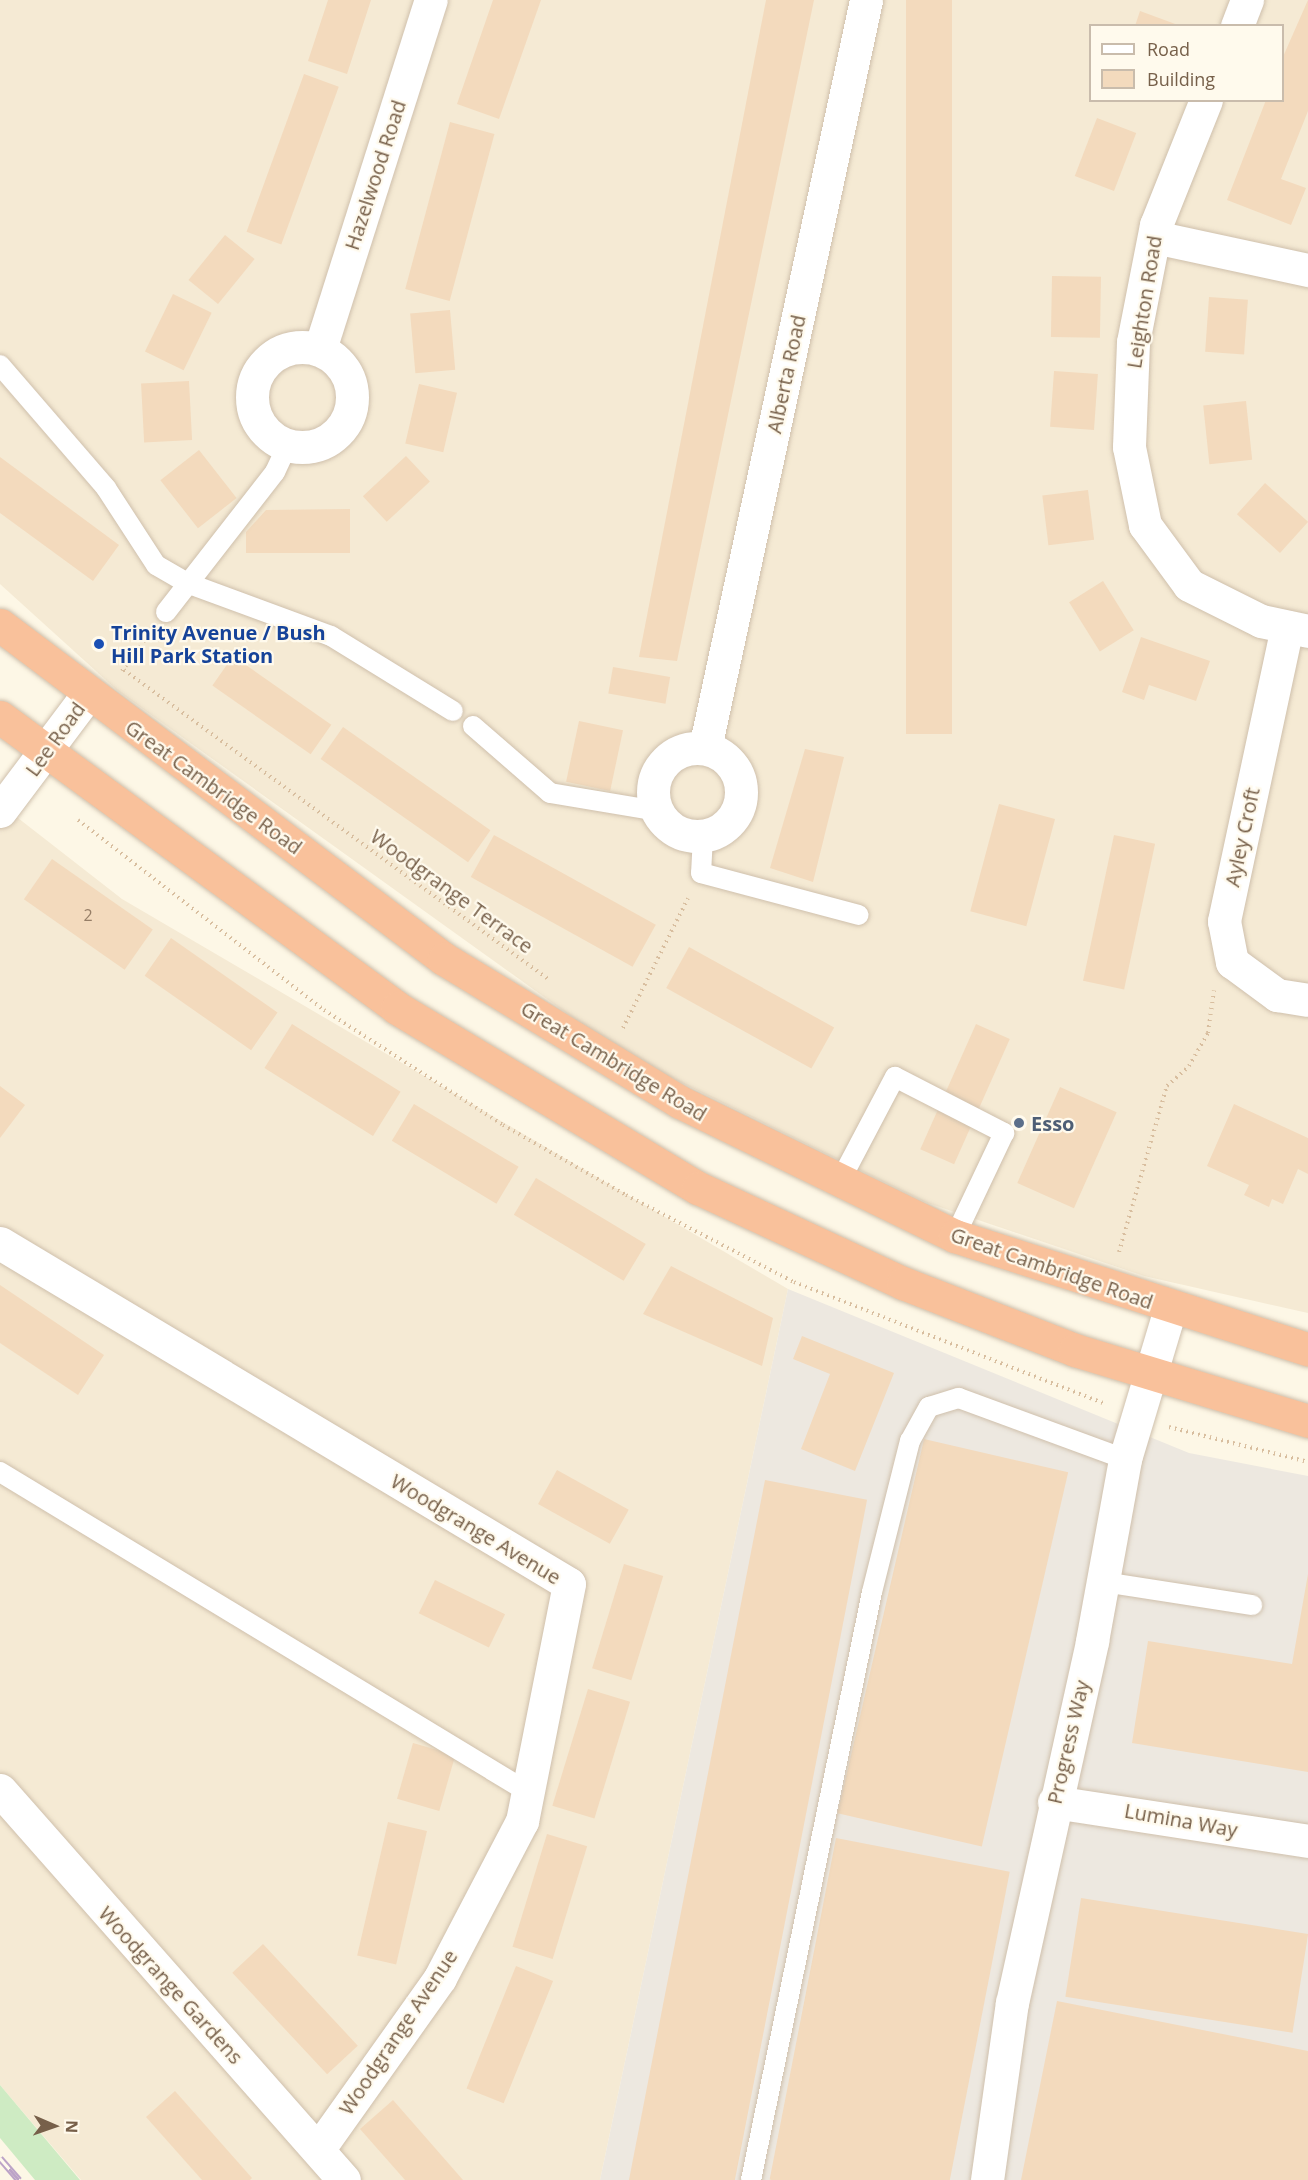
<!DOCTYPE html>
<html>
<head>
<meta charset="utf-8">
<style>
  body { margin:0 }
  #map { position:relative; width:1308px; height:2180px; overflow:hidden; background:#fdf7e6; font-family:"Open Sans",sans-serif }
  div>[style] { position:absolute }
  .residential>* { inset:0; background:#f5ead4 }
  .industrial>* { inset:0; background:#ede8e0 }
  .green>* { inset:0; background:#ceebc3 }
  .building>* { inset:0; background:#f3dabd; transform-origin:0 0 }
  .path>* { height:4px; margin-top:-2px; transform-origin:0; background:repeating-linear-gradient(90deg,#d8be9f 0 1.5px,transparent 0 6px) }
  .roads { filter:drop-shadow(0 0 2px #cfc0ac) drop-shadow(0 0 2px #cfc0ac) }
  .lane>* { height:20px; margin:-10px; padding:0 10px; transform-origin:10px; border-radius:10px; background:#fff }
  .street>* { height:33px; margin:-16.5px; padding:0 16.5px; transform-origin:16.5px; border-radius:16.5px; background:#fff }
  .street>.ring { margin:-16.5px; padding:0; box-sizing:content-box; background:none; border:33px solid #fff; border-radius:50% }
  .highway>* { height:33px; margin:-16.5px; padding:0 16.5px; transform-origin:16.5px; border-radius:16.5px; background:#f9c19b }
  .rail>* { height:7px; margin-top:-3.5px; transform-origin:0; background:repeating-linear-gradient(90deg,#fffaed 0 14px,#bca3c7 0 28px); box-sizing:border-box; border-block:2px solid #bca3c7 }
  .dots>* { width:16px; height:16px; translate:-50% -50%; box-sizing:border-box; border:3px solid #fffaed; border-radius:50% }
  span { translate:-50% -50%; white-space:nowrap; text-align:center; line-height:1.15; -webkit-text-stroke:4.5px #fffaed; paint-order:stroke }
  .number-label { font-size:16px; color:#967e67 }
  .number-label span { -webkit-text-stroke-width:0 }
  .street-label { font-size:20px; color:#77604a }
  .transit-label { font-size:20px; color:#164399; font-weight:700 }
  .left { translate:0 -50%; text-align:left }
  .service-label { font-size:20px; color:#4e5e75; font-weight:700 }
  .legend { position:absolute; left:1089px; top:24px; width:195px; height:78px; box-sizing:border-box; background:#fffaed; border:2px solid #c9bcac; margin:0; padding:8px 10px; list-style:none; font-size:18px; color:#77604a }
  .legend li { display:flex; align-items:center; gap:12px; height:30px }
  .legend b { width:30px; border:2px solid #c9bcac }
  .north { position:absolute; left:24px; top:2096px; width:60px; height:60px; -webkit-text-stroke:4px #fffaed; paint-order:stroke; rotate:92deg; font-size:16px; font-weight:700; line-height:24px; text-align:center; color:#77604a }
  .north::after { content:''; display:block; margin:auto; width:21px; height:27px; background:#77604a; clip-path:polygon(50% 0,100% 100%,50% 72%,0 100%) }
</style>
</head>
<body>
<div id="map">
  <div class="residential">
    <div style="clip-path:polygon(evenodd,0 0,1308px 0,1308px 1313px,1144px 1276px,925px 1202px,625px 1055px,118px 691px,0 584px,0 0,1090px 26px,1282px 26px,1282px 100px,1090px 100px,1090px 26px)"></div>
    <div style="clip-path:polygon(0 804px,122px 899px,788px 1289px,600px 2180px,81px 2180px,0 2085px)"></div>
  </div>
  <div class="industrial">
    <div style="clip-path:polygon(788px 1289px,1189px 1453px,1308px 1476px,1308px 2180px,600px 2180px)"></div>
  </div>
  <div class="green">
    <div style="clip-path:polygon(0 2085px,80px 2180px,35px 2180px,0 2138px)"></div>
  </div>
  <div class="building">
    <div style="clip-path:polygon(328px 0,371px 0,347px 74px,308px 61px)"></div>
    <div style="clip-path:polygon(493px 0,541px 0,499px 119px,457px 104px)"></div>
    <div style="clip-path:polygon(766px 0,814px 0,677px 661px,639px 657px)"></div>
    <div style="left:906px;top:0;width:46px;height:734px"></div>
    <div style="clip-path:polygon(1308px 0,1308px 111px,1281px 179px,1306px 188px,1291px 225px,1227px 200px,1266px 100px,1282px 100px,1282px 59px)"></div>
    <div style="clip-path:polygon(1140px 11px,1178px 25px,1178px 26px,1135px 26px)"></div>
    <div style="left:304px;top:74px;width:37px;height:168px;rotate:20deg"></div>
    <div style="left:1097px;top:118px;width:42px;height:62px;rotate:21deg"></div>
    <div style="left:450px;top:122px;width:46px;height:173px;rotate:15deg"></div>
    <div style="left:225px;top:235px;width:38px;height:58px;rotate:39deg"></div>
    <div style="left:1052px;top:276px;width:49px;height:61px;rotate:1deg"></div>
    <div style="left:173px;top:294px;width:43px;height:64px;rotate:26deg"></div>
    <div style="left:1209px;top:297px;width:39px;height:55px;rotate:4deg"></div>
    <div style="left:450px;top:310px;width:60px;height:40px;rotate:85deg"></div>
    <div style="left:1054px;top:371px;width:44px;height:56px;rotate:4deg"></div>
    <div style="left:189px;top:381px;width:59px;height:48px;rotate:87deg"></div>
    <div style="left:419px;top:384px;width:39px;height:61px;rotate:13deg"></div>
    <div style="left:1246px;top:401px;width:59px;height:43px;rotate:84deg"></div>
    <div style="left:199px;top:450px;width:61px;height:49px;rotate:52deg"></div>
    <div style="left:406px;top:456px;width:35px;height:59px;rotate:47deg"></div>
    <div style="clip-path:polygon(0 457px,119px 545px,93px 581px,0 513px)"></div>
    <div style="left:1265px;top:483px;width:58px;height:42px;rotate:42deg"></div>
    <div style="left:1088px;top:490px;width:50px;height:46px;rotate:83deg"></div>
    <div style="clip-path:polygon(350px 509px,350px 553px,246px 553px,246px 532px,266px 510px)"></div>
    <div style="left:1103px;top:581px;width:58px;height:40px;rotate:58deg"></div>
    <div style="clip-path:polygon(1141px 637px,1210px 661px,1196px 701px,1149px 685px,1144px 700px,1122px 692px)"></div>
    <div style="left:233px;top:656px;width:120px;height:36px;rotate:35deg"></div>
    <div style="left:613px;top:667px;width:58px;height:27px;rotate:10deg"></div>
    <div style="left:579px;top:721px;width:45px;height:62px;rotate:12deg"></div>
    <div style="left:343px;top:727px;width:180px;height:39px;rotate:35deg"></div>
    <div style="clip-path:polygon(805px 749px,844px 757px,813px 882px,770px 868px)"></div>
    <div style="left:999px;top:804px;width:58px;height:111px;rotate:15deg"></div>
    <div style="left:494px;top:835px;width:185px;height:48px;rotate:29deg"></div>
    <div style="left:1114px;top:835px;width:42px;height:149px;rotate:12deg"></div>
    <div style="left:52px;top:859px;width:123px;height:49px;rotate:35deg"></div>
    <div style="left:171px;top:938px;width:130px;height:46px;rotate:35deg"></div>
    <div style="left:689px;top:947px;width:166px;height:47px;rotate:29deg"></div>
    <div style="left:292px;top:1024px;width:128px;height:52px;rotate:32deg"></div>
    <div style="left:976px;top:1024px;width:37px;height:137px;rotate:24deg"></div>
    <div style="clip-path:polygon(0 1086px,25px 1105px,0 1138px)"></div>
    <div style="left:1060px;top:1087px;width:62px;height:105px;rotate:24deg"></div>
    <div style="left:414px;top:1104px;width:122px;height:43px;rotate:31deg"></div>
    <div style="clip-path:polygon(1234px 1104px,1308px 1138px,1308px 1174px,1298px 1169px,1283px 1204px,1272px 1199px,1269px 1207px,1244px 1195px,1249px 1185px,1207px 1166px)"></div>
    <div style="left:536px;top:1178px;width:128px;height:43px;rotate:31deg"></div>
    <div style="clip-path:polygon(671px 1266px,773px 1318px,762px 1366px,643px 1314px)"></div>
    <div style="clip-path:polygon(0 1285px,104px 1355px,78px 1395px,0 1343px)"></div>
    <div style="clip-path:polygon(802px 1336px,894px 1373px,855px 1471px,801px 1449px,830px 1374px,793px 1359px)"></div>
    <div style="left:924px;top:1439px;width:148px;height:384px;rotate:13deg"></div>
    <div style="left:557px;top:1470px;width:82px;height:39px;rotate:29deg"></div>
    <div style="left:765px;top:1480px;width:104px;height:713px;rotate:11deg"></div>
    <div style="left:624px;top:1564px;width:41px;height:109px;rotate:17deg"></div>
    <div style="clip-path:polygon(1308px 1574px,1308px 1772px,1132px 1743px,1148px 1641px,1292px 1664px)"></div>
    <div style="left:435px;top:1580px;width:78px;height:37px;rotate:26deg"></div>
    <div style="left:588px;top:1689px;width:44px;height:122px;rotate:17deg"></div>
    <div style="left:413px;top:1743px;width:44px;height:58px;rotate:16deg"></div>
    <div style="left:388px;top:1822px;width:40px;height:137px;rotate:13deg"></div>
    <div style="left:547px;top:1834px;width:42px;height:118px;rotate:17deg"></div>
    <div style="left:836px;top:1838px;width:177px;height:348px;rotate:11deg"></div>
    <div style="left:1081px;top:1898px;width:230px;height:100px;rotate:9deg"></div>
    <div style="left:263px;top:1944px;width:139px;height:42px;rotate:47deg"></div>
    <div style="left:516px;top:1966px;width:40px;height:132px;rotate:22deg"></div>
    <div style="clip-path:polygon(1057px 2001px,1308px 2051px,1308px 2180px,1021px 2180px)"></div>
    <div style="clip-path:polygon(175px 2091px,252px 2178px,250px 2180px,202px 2180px,146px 2117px)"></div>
    <div style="clip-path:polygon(393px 2100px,463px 2180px,405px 2180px,360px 2129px)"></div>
  </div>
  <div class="path">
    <div style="left:124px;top:670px;width:525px;rotate:36.08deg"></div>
    <div style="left:122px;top:671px;width:47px;rotate:-53.6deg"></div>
    <div style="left:78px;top:820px;width:311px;rotate:37.7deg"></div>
    <div style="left:324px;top:1010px;width:213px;rotate:32.7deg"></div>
    <div style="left:503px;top:1125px;width:142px;rotate:29.6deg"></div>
    <div style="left:626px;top:1195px;width:189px;rotate:27.4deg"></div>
    <div style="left:794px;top:1282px;width:335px;rotate:21.4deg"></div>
    <div style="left:623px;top:1028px;width:145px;rotate:-63.4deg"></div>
    <div style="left:1119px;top:1252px;width:173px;rotate:-73.9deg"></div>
    <div style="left:1167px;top:1086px;width:30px;rotate:-42deg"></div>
    <div style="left:1189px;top:1066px;width:38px;rotate:-60deg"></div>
    <div style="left:1208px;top:1033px;width:43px;rotate:-82.1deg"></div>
    <div style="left:1169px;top:1427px;width:143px;rotate:14.1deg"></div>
  </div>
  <div class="roads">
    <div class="lane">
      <div style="left:0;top:365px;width:162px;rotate:49.2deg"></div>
      <div style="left:106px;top:488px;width:92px;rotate:57deg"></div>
      <div style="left:156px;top:565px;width:36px;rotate:30deg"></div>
      <div style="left:187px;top:583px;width:153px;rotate:20.2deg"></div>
      <div style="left:331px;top:636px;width:143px;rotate:31.6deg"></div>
      <div style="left:166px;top:612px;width:177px;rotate:-52.1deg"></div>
      <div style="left:275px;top:472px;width:29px;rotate:-65deg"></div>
      <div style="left:473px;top:726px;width:102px;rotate:41deg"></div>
      <div style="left:550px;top:793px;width:109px;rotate:9.5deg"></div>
      <div style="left:703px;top:836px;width:37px;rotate:93deg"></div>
      <div style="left:701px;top:873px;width:163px;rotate:14.9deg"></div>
      <div style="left:839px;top:1183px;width:120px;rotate:-62.2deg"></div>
      <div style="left:895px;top:1077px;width:123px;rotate:27.2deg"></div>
      <div style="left:1004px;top:1133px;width:114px;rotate:115.4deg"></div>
      <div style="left:0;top:1472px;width:617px;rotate:31.22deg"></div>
      <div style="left:1103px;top:1582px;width:151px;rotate:8.8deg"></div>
      <div style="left:751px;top:2180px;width:600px;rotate:-78.37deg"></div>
      <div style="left:872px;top:1592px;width:156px;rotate:-75.9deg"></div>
      <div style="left:910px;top:1441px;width:39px;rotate:-61deg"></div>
      <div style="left:929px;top:1407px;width:31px;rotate:-17deg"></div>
      <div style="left:959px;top:1398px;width:177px;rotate:20.2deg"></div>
    </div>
    <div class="street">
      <div style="left:1237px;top:26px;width:28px;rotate:-69deg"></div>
      <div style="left:1206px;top:100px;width:135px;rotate:111.8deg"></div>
      <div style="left:1156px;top:225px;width:119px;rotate:101.1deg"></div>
      <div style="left:1133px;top:342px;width:105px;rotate:92.2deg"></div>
      <div style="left:1129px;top:447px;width:80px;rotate:78.4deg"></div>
      <div style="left:1145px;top:525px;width:74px;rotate:53.7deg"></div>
      <div style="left:1189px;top:585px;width:80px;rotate:26.6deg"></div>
      <div style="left:1261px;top:621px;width:48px;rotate:12deg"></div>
      <div style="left:1155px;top:237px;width:157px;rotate:12.2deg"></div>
      <div class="ring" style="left:252px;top:347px;width:67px;height:67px"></div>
      <div style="left:320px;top:349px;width:366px;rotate:-72.4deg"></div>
      <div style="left:1287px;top:627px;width:301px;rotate:102.1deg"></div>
      <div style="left:1224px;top:921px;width:42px;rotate:79deg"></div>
      <div style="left:1232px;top:962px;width:56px;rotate:36.3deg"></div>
      <div style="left:1277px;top:995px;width:31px;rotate:9deg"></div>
      <div class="ring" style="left:653px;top:748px;width:55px;height:55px"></div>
      <div style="left:705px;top:748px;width:765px;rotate:-77.85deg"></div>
      <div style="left:0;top:811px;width:145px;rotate:-53.1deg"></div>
      <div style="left:0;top:1243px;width:663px;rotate:30.93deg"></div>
      <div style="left:569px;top:1584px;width:242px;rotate:101.2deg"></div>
      <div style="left:522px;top:1821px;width:177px;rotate:117.6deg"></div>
      <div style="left:440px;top:1978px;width:209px;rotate:125.4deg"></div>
      <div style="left:0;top:1790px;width:520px;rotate:48.59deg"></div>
      <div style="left:1054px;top:1802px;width:257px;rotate:8.7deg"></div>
      <div style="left:987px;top:2180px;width:179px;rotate:-82deg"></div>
      <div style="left:1012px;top:2003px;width:371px;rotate:-77.5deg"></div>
      <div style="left:1092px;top:1641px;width:185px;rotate:-79.7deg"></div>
      <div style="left:1125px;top:1459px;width:157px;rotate:-73.3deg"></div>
    </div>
    <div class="highway">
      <div style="left:0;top:625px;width:556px;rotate:36.95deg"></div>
      <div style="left:444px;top:959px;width:276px;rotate:31.2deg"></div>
      <div style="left:680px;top:1102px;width:306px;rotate:26deg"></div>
      <div style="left:955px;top:1236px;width:371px;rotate:17.8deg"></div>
      <div style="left:0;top:717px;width:492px;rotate:36.2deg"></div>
      <div style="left:397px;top:1008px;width:351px;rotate:30.9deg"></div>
      <div style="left:698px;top:1188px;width:226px;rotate:24.9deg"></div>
      <div style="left:903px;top:1283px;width:185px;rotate:21.3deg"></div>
      <div style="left:1075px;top:1350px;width:244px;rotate:16.9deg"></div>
    </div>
  </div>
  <div class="rail">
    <div style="left:0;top:2158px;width:29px;rotate:49deg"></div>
  </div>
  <div class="dots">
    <div style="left:99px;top:644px;background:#1a4fb4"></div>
    <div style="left:1019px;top:1123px;background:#5c6f8a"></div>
  </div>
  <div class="number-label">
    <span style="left:88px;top:915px">2</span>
  </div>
  <div class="street-label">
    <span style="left:375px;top:175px;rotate:-72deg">Hazelwood Road</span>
    <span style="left:1144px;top:302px;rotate:-81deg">Leighton Road</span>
    <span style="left:786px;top:374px;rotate:-78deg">Alberta Road</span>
    <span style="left:55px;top:739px;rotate:-54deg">Lee Road</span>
    <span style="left:214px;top:787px;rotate:36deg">Great Cambridge Road</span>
    <span style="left:1242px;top:837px;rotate:-78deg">Ayley Croft</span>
    <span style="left:452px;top:891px;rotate:36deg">Woodgrange Terrace</span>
    <span style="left:614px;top:1061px;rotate:31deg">Great Cambridge Road</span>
    <span style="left:1052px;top:1268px;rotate:19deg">Great Cambridge Road</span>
    <span style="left:476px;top:1529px;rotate:31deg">Woodgrange Avenue</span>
    <span style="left:1068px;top:1742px;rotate:-77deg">Progress Way</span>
    <span style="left:1181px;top:1820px;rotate:10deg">Lumina Way</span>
    <span style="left:171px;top:1985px;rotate:48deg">Woodgrange Gardens</span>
    <span style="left:398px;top:2032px;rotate:-56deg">Woodgrange Avenue</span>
  </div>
  <div class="transit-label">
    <span class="left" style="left:111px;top:644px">Trinity Avenue / Bush<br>Hill Park Station</span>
  </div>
  <div class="service-label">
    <span class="left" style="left:1031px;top:1123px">Esso</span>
  </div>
  <ul class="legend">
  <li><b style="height:8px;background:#fff"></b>Road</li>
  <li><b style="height:16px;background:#f3dabd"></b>Building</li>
  </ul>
  <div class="north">N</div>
</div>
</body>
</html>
